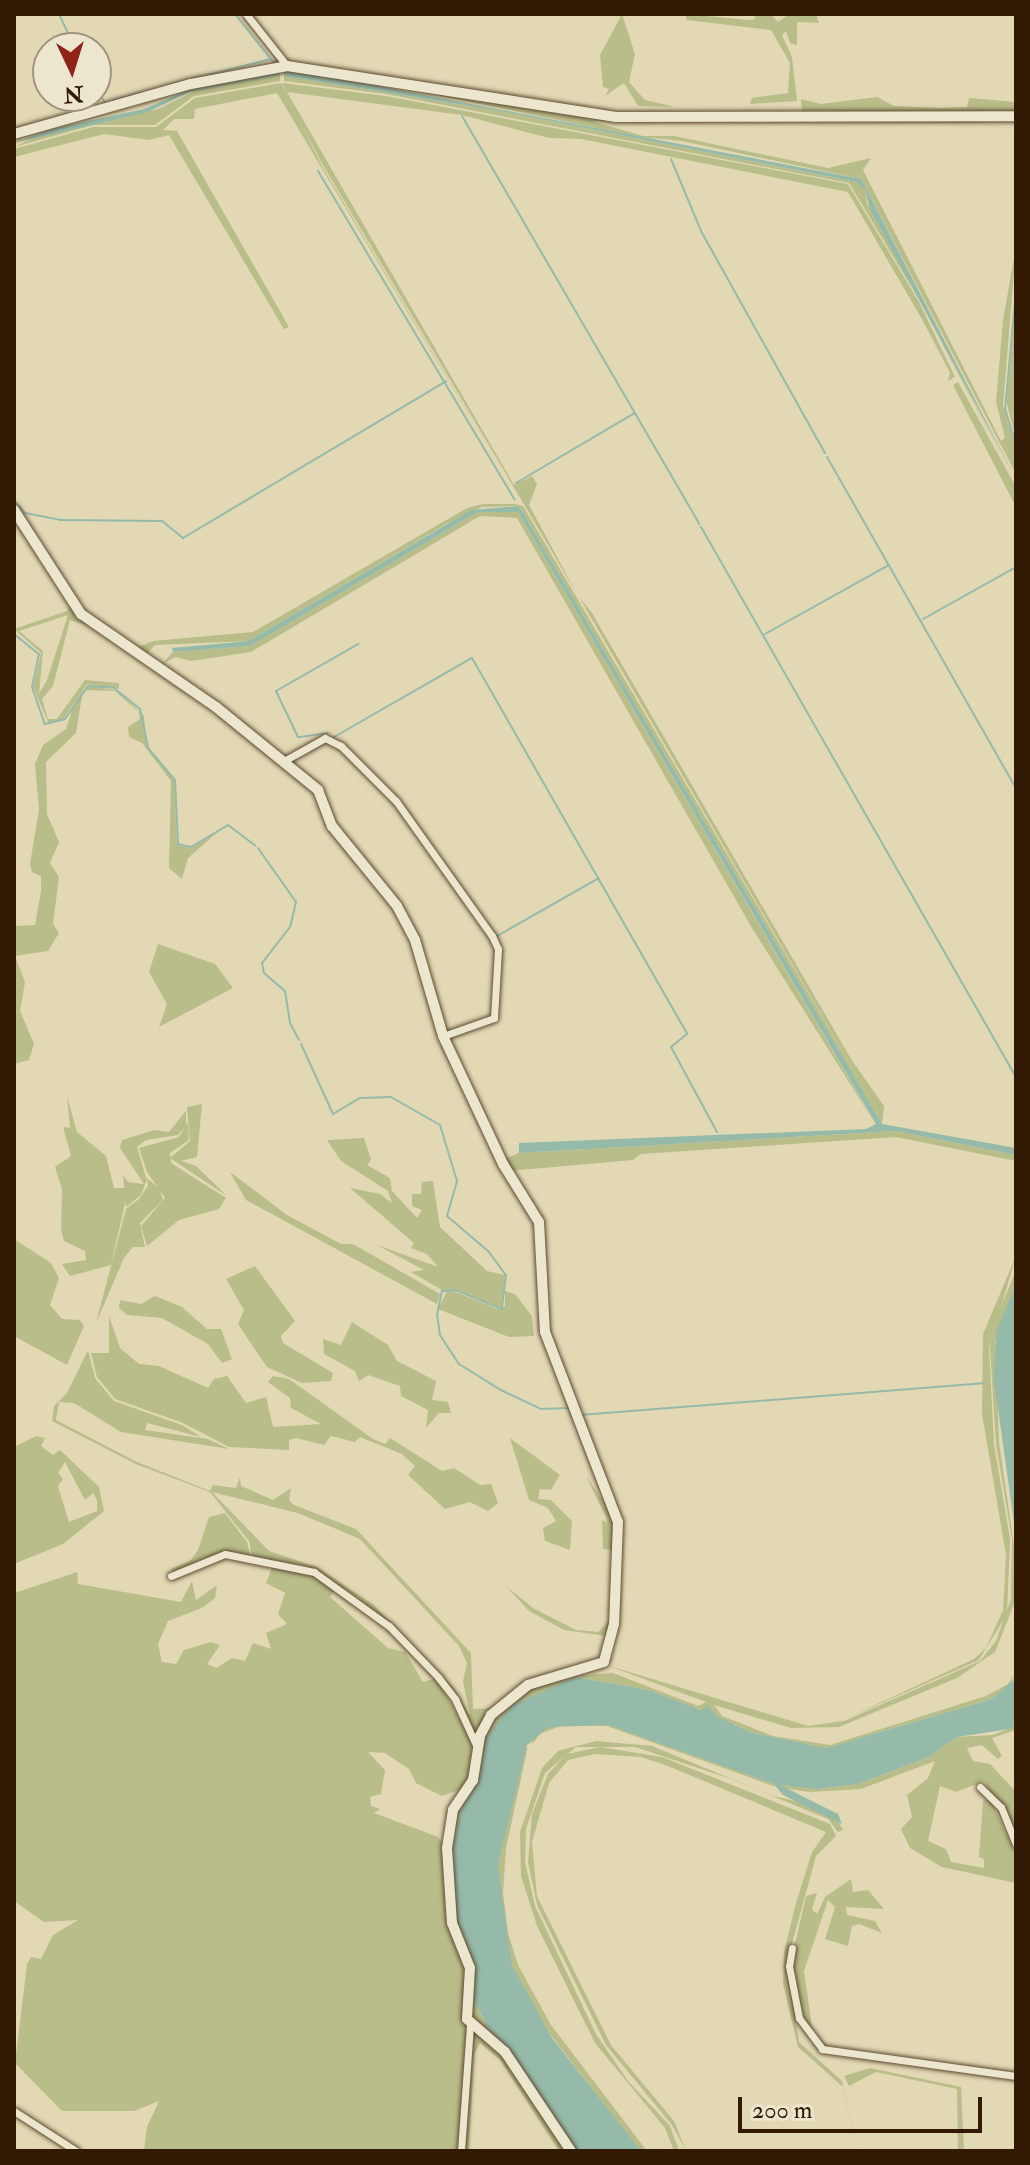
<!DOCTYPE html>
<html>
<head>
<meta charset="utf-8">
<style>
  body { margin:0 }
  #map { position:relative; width:1030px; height:2165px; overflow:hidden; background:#e2d8b4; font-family:"IM FELL Double Pica",serif }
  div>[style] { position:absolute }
  .green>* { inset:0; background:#b9bd89 }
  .water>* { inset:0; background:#95baaa }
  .stream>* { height:2px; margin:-1px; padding:0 1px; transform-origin:1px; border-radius:1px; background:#95baaa }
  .roads { filter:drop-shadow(0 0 2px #5d4930) drop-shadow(0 0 2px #5d4930) }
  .street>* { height:7px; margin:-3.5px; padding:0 3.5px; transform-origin:3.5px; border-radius:3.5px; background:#ece6ce }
  .secondary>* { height:10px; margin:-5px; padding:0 5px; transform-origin:5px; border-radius:5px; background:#ece6ce }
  span { translate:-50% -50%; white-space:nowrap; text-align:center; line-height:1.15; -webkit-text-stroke:7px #ece6ce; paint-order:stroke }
  .frame { position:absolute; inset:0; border:16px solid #311904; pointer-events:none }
  .north { position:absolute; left:32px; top:32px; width:80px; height:80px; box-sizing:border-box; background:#ece6ce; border:2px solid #a1947d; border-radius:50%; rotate:176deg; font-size:22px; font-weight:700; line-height:32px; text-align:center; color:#311904 }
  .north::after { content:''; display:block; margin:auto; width:28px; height:36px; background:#8f2418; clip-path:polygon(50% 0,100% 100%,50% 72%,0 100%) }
  .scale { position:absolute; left:738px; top:2097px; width:244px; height:36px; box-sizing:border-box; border:4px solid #311904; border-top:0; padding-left:10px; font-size:24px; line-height:28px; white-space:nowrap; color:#311904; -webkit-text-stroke:6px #ece6ce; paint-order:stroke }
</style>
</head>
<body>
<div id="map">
  <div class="green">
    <div style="clip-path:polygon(622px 14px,635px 54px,629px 82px,645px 100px,675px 107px,638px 106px,624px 83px,605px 96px,609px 89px,603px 87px,600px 55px)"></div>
    <div style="clip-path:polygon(685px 14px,749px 20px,755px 19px,754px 14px,771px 14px,778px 22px,789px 14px,816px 14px,819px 23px,797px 22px,797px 45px,790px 43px,786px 31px,782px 35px,792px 57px,797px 101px,750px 104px,752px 98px,788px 93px,790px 63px,771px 30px,687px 20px)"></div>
    <div style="clip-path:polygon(280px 75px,280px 81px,194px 96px,155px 125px,93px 125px,14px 147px,38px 136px,158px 109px,197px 90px)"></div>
    <div style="clip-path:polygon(284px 76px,495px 110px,856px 182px,865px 189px,867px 203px,896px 252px,1016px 484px,920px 301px,849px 183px,386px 94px,284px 81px)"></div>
    <div style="clip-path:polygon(281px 83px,322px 166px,521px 502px,277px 93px,195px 109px,194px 119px,174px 119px,163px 130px,177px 131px,289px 327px,284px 329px,169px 135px,149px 140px,104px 134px,14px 157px,14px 149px,93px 127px,156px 127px,195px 98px)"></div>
    <div style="clip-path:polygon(282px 83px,386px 96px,848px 184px,919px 302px,955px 377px,948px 381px,950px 373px,923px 321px,848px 192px,581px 139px,549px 138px,462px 115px,287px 92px,514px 485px,532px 476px,537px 484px,529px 505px,577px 594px,323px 165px,291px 105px)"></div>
    <div style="clip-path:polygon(416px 91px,570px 115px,1016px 119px,974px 123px,592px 121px,643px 136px,674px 136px,828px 168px,871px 158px,863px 170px,1001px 441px,1005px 438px,996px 402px,1003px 320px,1016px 247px,1003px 406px,1016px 448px,1016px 474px,861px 179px,682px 141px,641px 137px)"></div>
    <div style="clip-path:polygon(877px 97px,894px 106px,940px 108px,967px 107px,969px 98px,1016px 102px,1016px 114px,802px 113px,801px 99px,821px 104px)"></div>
    <div style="clip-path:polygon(1016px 303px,1016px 439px,1006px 401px)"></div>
    <div style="clip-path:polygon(958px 382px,1016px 487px,1016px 507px,953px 385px)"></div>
    <div style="clip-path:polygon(483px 504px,515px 504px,523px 506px,881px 1117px,579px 597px,592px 613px,851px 1059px,884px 1106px,882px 1124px,519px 506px,482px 507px,448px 523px,249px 641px,155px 645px,146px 655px,136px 648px,153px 641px,253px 632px,467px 508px)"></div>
    <div style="clip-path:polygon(478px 512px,518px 512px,876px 1125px,752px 928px,517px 518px,480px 516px,251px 652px,191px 661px,175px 657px,161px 665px,173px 652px,250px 646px)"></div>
    <div style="clip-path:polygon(evenodd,70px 605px,98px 629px,70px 620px,53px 686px,42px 699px,48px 719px,57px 719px,85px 680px,119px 683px,119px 689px,87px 684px,64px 718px,49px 724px,33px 687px,41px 653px,14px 629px,67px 611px,70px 605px,68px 615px,47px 680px,39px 694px,43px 651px,19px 631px,68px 615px)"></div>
    <div style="clip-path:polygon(92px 686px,118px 691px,144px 716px,147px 748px,174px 780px,177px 845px,191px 848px,219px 831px,188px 858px,182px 879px,169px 868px,171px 781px,142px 743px,129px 737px,128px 727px,140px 719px,139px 712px,115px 691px,83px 690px,76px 733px,46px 762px,47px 814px,59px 842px,50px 863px,59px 877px,53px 924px,59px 933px,48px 951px,15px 956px,25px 982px,20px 1011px,34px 1044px,29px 1060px,14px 1064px,14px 926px,35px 925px,41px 891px,41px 876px,32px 872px,30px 864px,39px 809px,35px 764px,43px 745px,66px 729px,74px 704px,83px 690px)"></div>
    <div style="clip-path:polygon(158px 944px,215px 964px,233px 988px,159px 1027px,167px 1004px,149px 972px)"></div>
    <div style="clip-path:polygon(67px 1096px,77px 1132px,106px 1156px,114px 1188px,125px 1188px,126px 1199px,111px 1265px,70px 1276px,62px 1264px,86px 1260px,85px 1251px,64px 1241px,61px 1229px,62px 1189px,55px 1167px,71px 1156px,63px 1127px,70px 1128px)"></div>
    <div style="clip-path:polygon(202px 1104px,197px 1157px,181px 1161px,196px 1166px,227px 1196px,170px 1158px,190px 1141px,187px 1107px)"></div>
    <div style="clip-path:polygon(186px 1111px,186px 1126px,178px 1135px,146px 1140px,137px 1147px,146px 1178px,159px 1188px,163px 1200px,140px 1223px,145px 1247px,133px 1247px,124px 1258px,96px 1323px,126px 1209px,139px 1199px,148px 1186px,147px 1179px,141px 1195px,126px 1207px,123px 1175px,128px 1182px,144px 1184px,120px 1148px,122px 1140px,154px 1130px,169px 1132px)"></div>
    <div style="clip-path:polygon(188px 1122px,189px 1140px,170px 1153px,171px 1163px,226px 1198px,219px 1209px,179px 1220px,147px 1246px,141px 1226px,165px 1198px,147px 1172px,139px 1148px,179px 1137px)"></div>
    <div style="clip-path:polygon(896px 1131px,1016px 1155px,1016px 1161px,896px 1137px,641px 1154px,633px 1160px,508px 1171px,502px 1160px,519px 1153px)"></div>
    <div style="clip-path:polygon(364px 1138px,371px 1160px,367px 1165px,390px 1178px,392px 1191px,417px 1218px,422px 1210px,412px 1206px,412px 1194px,421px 1194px,422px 1182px,433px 1181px,440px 1227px,487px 1271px,505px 1275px,502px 1308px,455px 1289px,442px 1290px,411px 1272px,424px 1270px,377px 1245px,438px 1267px,427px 1254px,411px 1248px,414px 1243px,350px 1188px,380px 1194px,392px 1203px,388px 1191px,341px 1161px,327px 1140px)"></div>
    <div style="clip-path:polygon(230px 1172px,287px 1215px,341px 1244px,353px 1244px,440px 1294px,437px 1304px,246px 1200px)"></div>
    <div style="clip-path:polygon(14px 1239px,51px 1263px,59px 1278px,50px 1305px,62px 1319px,80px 1320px,84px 1326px,67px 1365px,14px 1336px)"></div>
    <div style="clip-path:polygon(1016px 1256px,989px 1348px,994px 1444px,1010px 1539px,1007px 1614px,979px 1660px,843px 1720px,974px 1659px,986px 1648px,1003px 1610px,1006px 1555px,982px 1414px,983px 1334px)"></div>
    <div style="clip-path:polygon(255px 1266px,295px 1321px,281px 1336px,283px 1343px,333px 1373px,331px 1381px,302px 1383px,267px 1367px,256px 1351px,238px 1324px,244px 1310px,226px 1279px)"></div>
    <div style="clip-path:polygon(1016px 1270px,1016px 1285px,995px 1342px,999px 1442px,1016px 1559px,1014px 1604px,995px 1652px,957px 1678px,839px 1727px,791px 1728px,714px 1705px,722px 1716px,773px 1736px,830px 1745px,986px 1696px,1008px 1684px,1016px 1672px,1008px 1689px,992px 1699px,826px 1748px,750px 1732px,715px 1715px,708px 1706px,701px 1710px,649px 1690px,575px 1677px,511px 1706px,485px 1738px,481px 1769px,460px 1812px,453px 1847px,458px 1906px,456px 1922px,471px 1957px,472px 1996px,488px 2028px,507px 2051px,572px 2151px,506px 2052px,468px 2018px,471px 1968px,454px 1923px,449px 1847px,455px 1811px,479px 1770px,485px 1730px,506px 1706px,531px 1689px,557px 1679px,582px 1675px,613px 1673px,698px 1706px,706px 1702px,606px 1665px,808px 1726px,844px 1721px,980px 1661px,996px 1641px,1011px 1599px,1012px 1539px,996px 1444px,990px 1348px,994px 1324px)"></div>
    <div style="clip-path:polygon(448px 1289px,498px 1309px,505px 1306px,505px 1291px,515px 1294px,532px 1316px,534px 1336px,509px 1337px,438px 1309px)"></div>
    <div style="clip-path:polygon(155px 1296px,182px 1307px,207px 1329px,221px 1329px,232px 1359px,222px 1363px,208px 1344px,162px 1318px,127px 1315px,119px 1308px,120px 1300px,141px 1304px)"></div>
    <div style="clip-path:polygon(109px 1316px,120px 1348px,139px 1364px,159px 1366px,208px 1388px,214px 1379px,227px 1376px,246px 1403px,266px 1397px,273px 1427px,321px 1424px,291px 1408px,290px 1398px,268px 1382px,273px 1376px,289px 1379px,373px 1439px,385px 1444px,390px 1438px,442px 1471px,454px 1468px,480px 1485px,491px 1484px,498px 1503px,488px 1511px,470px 1502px,445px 1509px,408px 1475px,415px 1466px,402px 1454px,360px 1437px,355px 1442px,331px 1436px,324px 1445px,296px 1438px,289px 1440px,289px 1450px,229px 1447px,183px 1423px,115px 1399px,97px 1377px,91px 1353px,109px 1353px)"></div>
    <div style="clip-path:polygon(352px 1322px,388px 1345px,397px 1361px,436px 1381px,432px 1400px,448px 1402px,451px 1413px,439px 1413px,426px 1428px,428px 1410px,401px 1396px,400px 1386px,368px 1375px,359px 1381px,355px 1371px,324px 1354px,323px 1339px,341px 1345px)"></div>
    <div style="clip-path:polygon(evenodd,88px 1350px,95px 1378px,114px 1401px,182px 1425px,201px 1437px,147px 1423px,145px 1430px,208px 1439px,229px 1449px,121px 1432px,74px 1403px,59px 1402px,56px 1420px,137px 1462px,210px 1491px,213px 1485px,236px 1488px,240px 1477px,241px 1486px,273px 1500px,291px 1488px,289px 1500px,294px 1505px,356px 1529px,471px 1653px,473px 1709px,496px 1708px,476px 1744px,462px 1708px,390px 1625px,357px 1597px,305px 1566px,252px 1557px,249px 1541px,210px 1492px,136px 1464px,52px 1421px,54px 1406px,67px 1393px,88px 1350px,212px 1492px,298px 1513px,360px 1539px,459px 1646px,467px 1663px,463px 1681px,470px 1715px,453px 1687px,374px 1605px,317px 1567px,269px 1551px,212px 1492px)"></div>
    <div style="clip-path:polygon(evenodd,36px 1436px,45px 1438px,41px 1446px,53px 1455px,60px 1450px,99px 1487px,104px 1511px,63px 1544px,14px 1564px,14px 1447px,36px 1436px,65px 1462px,85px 1500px,93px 1493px,97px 1500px,97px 1511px,69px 1522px,58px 1486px,63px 1479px,58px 1473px,65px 1462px)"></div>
    <div style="clip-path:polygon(510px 1438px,560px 1475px,551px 1490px,540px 1489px,538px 1499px,551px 1500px,572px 1521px,570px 1550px,545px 1541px,543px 1528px,556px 1521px,548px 1508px,529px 1500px)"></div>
    <div style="clip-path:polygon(586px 1476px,616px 1520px,612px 1624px,607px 1636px,564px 1630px,529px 1611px,506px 1586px,533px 1608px,576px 1630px,598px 1632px,609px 1621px,612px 1550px,603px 1549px,602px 1520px,607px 1523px,606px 1517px)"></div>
    <div style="clip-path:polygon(225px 1513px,247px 1542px,251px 1558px,225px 1553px,174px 1574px,171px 1569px,191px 1560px,198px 1550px,209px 1517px)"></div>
    <div style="clip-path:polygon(273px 1565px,304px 1569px,336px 1588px,330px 1597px,388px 1648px,405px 1652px,423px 1682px,437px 1678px,476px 1750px,465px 1788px,442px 1796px,416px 1783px,409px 1769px,385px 1753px,368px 1752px,385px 1770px,381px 1794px,370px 1797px,371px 1806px,380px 1809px,374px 1813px,438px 1837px,446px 1848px,465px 1952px,468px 2025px,460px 2151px,144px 2151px,147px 2127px,159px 2101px,134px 2111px,62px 2111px,15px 2063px,27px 1964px,31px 1957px,41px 1959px,53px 1935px,78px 1920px,44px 1922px,14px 1901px,14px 1593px,77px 1572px,78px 1584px,181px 1602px,192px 1581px,196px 1600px,217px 1585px,215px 1598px,202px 1608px,168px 1621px,158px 1644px,162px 1662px,176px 1664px,184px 1650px,211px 1642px,220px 1645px,207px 1664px,216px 1668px,232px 1658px,245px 1661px,253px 1643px,271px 1649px,266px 1633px,287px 1624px,278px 1614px,285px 1593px,266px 1583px)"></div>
    <div style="clip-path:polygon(581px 1722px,608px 1725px,648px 1737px,774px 1784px,776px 1787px,607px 1726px,564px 1725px,539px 1734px,535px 1741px,528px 1746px,506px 1848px,503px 1893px,508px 1933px,518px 1965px,551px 2025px,647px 2151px,641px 2151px,626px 2133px,543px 2025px,512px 1965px,501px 1911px,498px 1865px,524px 1752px,538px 1734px,548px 1727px,564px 1724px)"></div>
    <div style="clip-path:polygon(1016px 1726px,1016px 1730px,992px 1738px,1002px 1756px,998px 1759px,982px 1745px,967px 1748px,973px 1761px,990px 1764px,1016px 1792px,1016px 1834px,984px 1781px,956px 1792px,940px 1786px,928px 1841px,946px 1849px,951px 1862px,984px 1868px,984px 1859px,979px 1857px,983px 1801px,990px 1799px,1016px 1855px,1016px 1883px,942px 1867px,910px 1848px,901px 1829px,912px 1817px,907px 1795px,928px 1778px,935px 1761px,861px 1789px,810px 1792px,780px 1788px,783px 1784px,818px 1789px,858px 1784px,929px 1757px,957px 1737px,992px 1735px)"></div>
    <div style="clip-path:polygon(596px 1741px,652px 1746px,773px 1796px,805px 1803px,836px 1817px,843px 1830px,838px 1832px,828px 1819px,731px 1779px,635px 1747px,576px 1747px,545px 1773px,526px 1829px,525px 1862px,535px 1906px,596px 2034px,628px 2081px,670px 2126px,679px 2151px,674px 2151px,665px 2128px,595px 2043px,537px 1926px,521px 1876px,520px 1832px,542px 1768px,558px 1751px)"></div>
    <div style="clip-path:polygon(600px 1747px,662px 1757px,830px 1824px,836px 1836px,816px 1856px,788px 1958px,799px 2042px,842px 2081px,858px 2151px,843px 2087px,798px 2047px,783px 1984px,784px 1952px,796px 1903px,812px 1852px,826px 1832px,668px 1766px,641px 1757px,595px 1754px,568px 1760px,549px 1783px,532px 1842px,537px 1896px,611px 2045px,674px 2121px,686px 2151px,672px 2125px,606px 2045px,537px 1905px,528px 1862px,532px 1814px,548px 1774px,567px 1754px)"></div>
    <div style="clip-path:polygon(851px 1879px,853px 1892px,868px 1890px,884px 1909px,846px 1907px,847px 1915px,875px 1921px,882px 1933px,859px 1924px,852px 1926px,848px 1946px,825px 1939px,835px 1907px,828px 1900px,804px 1971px,813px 2035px,834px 2051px,810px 2037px,790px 1966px,806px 1896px,817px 1893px,812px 1909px,817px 1914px,825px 1897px)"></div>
    <div style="clip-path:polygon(470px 2027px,498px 2047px,569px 2151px,559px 2151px,500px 2060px,480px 2043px,474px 2054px,469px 2151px,462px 2151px)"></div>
    <div style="clip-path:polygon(870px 2068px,961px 2087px,964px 2151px,958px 2151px,957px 2089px,876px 2072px,849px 2086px,844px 2076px)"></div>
  </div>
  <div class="water">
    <div style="clip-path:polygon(295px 70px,861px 179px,1016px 479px,870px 209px,865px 190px,856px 182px,495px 110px,284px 76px,284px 71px)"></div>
    <div style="clip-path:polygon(280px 72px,280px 75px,190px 92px,148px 112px,14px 143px,52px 129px,144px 109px,193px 88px)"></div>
    <div style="clip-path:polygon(519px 506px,882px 1124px,1016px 1148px,1016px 1155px,896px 1131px,519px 1153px,519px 1143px,866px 1129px,876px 1124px,518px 512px,478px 512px,250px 646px,173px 652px,172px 648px,249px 641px,471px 510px)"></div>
    <div style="clip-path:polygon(1016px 1285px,1016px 1537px,994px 1380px,996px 1332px)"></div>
    <div style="clip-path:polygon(575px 1677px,649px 1690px,701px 1710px,708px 1705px,715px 1715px,750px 1732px,826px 1748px,992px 1699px,1016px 1678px,1016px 1726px,1010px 1729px,957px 1737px,929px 1757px,858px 1784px,818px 1789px,780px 1785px,838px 1814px,842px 1824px,783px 1795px,774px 1784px,608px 1725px,549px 1727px,527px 1745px,498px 1865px,512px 1965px,552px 2038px,641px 2151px,574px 2151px,488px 2028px,472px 1996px,456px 1922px,453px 1847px,460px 1812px,481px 1769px,485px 1738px,511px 1706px)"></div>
  </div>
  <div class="stream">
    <div style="left:59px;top:14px;width:38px;rotate:65deg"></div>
    <div style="left:235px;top:14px;width:63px;rotate:51.5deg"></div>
    <div style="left:172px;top:84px;width:102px;rotate:-14.2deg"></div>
    <div style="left:96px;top:89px;width:18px;rotate:56deg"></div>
    <div style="left:112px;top:101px;width:32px;rotate:-16deg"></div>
    <div style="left:462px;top:116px;width:472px;rotate:59.8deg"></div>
    <div style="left:671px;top:159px;width:80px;rotate:67.3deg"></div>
    <div style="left:702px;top:233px;width:252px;rotate:60.8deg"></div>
    <div style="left:318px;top:171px;width:383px;rotate:59.1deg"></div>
    <div style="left:1016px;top:291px;width:119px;rotate:95.3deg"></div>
    <div style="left:1005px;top:409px;width:37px;rotate:73deg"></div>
    <div style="left:827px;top:457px;width:382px;rotate:60.3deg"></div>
    <div style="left:516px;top:483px;width:138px;rotate:-30.5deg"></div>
    <div style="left:14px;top:500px;width:17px;rotate:50deg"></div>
    <div style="left:25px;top:513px;width:36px;rotate:11deg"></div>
    <div style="left:60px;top:520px;width:102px;rotate:0.6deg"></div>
    <div style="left:162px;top:521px;width:27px;rotate:39deg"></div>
    <div style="left:183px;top:538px;width:306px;rotate:-30.8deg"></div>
    <div style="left:701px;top:527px;width:634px;rotate:60.2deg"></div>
    <div style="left:923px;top:619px;width:107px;rotate:-29.2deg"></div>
    <div style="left:14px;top:634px;width:32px;rotate:39deg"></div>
    <div style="left:39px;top:654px;width:34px;rotate:102deg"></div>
    <div style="left:32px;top:687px;width:39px;rotate:71deg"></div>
    <div style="left:45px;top:724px;width:21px;rotate:-14deg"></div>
    <div style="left:65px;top:719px;width:40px;rotate:-55.1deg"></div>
    <div style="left:88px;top:686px;width:26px;rotate:4deg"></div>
    <div style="left:114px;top:688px;width:33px;rotate:39deg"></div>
    <div style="left:140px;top:709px;width:40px;rotate:78deg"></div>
    <div style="left:148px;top:748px;width:42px;rotate:49.8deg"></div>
    <div style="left:175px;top:780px;width:64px;rotate:87.3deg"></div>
    <div style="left:178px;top:844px;width:13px;rotate:13deg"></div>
    <div style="left:191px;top:847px;width:43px;rotate:-30.7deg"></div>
    <div style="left:228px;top:825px;width:34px;rotate:37deg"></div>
    <div style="left:765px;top:634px;width:142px;rotate:-29.1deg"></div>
    <div style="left:328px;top:733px;width:30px;rotate:172deg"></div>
    <div style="left:298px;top:737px;width:51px;rotate:-115.6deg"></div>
    <div style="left:276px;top:691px;width:95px;rotate:-29.8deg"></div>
    <div style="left:334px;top:737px;width:159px;rotate:-29.8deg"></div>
    <div style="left:472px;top:658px;width:433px;rotate:60.2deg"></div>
    <div style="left:687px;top:1034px;width:21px;rotate:141deg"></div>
    <div style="left:671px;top:1047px;width:97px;rotate:61.6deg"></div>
    <div style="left:258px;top:848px;width:66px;rotate:54.9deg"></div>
    <div style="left:296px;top:902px;width:26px;rotate:103deg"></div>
    <div style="left:290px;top:927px;width:46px;rotate:127.9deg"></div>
    <div style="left:262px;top:963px;width:10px;rotate:79deg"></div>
    <div style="left:264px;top:973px;width:28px;rotate:41deg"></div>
    <div style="left:285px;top:991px;width:32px;rotate:81deg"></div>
    <div style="left:290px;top:1023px;width:19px;rotate:62deg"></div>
    <div style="left:497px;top:936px;width:117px;rotate:-29.6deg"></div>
    <div style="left:301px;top:1044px;width:77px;rotate:65.4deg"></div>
    <div style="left:333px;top:1114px;width:31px;rotate:-31deg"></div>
    <div style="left:360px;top:1098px;width:31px;rotate:-2deg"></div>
    <div style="left:391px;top:1097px;width:56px;rotate:29.7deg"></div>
    <div style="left:440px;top:1125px;width:59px;rotate:73.1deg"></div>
    <div style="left:457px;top:1181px;width:36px;rotate:106deg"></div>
    <div style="left:447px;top:1216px;width:55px;rotate:40.6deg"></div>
    <div style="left:489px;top:1252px;width:29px;rotate:54deg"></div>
    <div style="left:506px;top:1275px;width:34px;rotate:97deg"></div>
    <div style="left:502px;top:1309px;width:51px;rotate:-158deg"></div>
    <div style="left:455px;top:1290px;width:13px;rotate:176deg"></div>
    <div style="left:442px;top:1291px;width:24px;rotate:102deg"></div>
    <div style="left:437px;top:1314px;width:21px;rotate:82deg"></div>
    <div style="left:440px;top:1335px;width:35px;rotate:57deg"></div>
    <div style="left:459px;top:1364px;width:49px;rotate:31.8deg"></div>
    <div style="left:501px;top:1390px;width:44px;rotate:25.4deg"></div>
    <div style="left:541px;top:1409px;width:28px;rotate:-2deg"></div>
    <div style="left:569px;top:1408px;width:9px;rotate:69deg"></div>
    <div style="left:580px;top:1415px;width:404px;rotate:-4.5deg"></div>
  </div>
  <div class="roads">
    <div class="street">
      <div style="left:246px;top:14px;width:66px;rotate:51.7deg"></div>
      <div style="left:282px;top:762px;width:49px;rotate:-29.2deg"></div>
      <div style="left:325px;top:738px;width:18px;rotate:27deg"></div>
      <div style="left:341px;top:746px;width:78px;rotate:45deg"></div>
      <div style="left:396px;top:801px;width:166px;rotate:54.6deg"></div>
      <div style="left:492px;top:936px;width:14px;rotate:65deg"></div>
      <div style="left:498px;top:949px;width:69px;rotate:93.3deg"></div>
      <div style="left:494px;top:1018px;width:54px;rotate:160.6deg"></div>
      <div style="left:171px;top:1576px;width:58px;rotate:-22.2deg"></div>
      <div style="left:225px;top:1554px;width:91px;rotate:11.4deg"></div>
      <div style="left:314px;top:1572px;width:92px;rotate:35.8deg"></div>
      <div style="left:389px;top:1626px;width:71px;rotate:46.1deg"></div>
      <div style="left:438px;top:1677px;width:28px;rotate:52deg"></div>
      <div style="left:455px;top:1699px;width:53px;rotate:65.4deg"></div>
      <div style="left:980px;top:1787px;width:29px;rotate:44deg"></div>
      <div style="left:1001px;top:1807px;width:40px;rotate:68deg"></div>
      <div style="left:792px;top:1948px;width:18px;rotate:99deg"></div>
      <div style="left:789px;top:1966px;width:53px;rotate:79.1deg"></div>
      <div style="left:799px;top:2018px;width:39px;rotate:53deg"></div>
      <div style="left:822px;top:2049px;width:196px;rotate:7.9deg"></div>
      <div style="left:14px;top:2111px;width:74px;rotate:32.8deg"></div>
      <div style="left:461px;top:2151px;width:126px;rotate:-85.9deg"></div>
    </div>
    <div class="secondary">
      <div style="left:14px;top:134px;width:184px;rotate:-15.8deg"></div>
      <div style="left:191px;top:84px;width:98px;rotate:-10.6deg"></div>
      <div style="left:287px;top:66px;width:333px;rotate:8.8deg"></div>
      <div style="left:616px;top:117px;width:400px;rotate:-0.1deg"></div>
      <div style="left:14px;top:510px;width:124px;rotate:57.2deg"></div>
      <div style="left:81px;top:614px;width:164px;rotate:34.6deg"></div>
      <div style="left:216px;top:707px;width:132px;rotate:39.1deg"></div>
      <div style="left:318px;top:790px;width:39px;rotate:69deg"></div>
      <div style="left:332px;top:826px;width:103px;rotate:50.9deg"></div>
      <div style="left:397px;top:906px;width:38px;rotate:62deg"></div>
      <div style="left:415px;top:940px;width:100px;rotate:73.7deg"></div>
      <div style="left:443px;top:1036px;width:141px;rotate:64.9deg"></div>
      <div style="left:503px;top:1164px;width:68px;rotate:58.2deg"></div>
      <div style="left:539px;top:1222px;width:110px;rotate:86.9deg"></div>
      <div style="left:545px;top:1332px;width:204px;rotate:69deg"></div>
      <div style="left:618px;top:1522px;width:102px;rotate:92.2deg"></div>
      <div style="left:614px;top:1624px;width:39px;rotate:105deg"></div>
      <div style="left:604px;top:1662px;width:79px;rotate:163.2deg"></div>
      <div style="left:528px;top:1685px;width:48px;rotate:141deg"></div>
      <div style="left:491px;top:1715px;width:24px;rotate:118deg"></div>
      <div style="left:480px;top:1736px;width:45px;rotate:99deg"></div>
      <div style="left:473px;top:1780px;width:36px;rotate:124deg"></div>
      <div style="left:453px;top:1810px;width:38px;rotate:99deg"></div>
      <div style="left:447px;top:1848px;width:75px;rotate:86.2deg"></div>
      <div style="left:452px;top:1923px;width:48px;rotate:68.2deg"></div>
      <div style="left:470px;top:1968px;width:51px;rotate:93.4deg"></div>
      <div style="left:467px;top:2019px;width:50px;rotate:41deg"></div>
      <div style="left:505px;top:2052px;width:119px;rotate:56.3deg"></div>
    </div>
  </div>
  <div class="frame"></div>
  <div class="north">N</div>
  <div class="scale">200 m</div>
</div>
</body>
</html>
